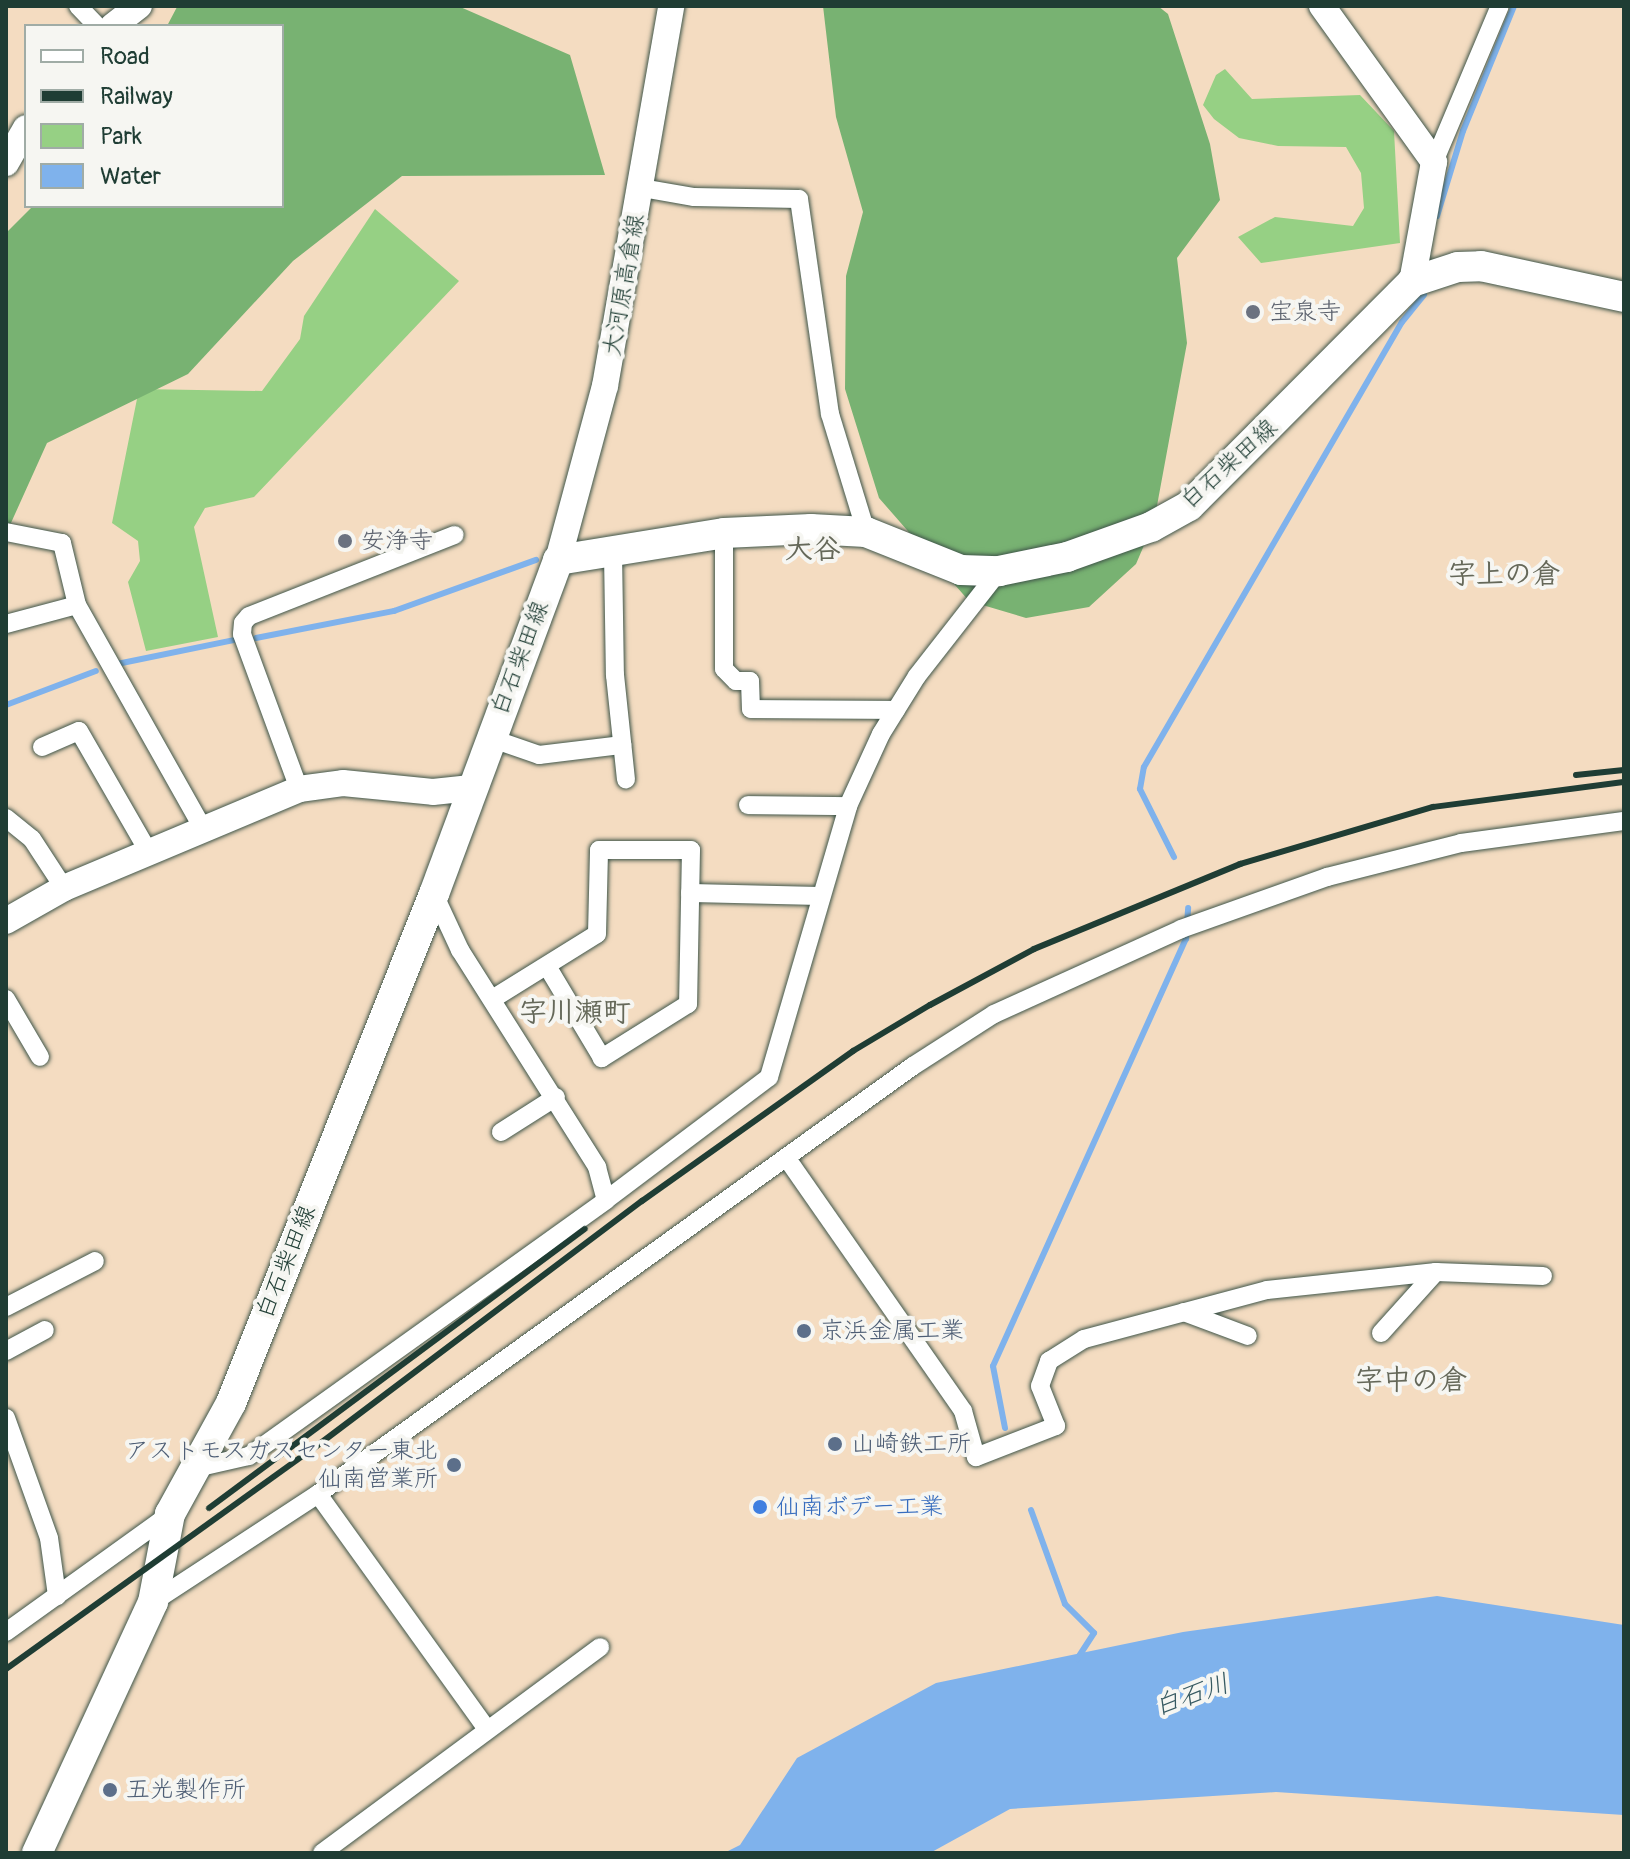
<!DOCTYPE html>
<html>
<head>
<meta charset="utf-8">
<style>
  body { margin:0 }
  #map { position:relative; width:1630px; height:1859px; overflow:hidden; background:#f4dcc1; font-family:Pangolin,"Klee One",sans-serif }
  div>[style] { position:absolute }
  .green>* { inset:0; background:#96d084 }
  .forest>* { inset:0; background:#78b272 }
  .water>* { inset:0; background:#7fb2ec }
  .stream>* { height:6px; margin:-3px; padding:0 3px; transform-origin:3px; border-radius:3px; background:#7fb2ec }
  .roads { filter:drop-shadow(0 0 2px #3f5549) drop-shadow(0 0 2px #3f5549) }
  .street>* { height:18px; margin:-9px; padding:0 9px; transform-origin:9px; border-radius:9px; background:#fff }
  .secondary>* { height:26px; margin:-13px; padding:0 13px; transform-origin:13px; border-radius:13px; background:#fff }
  .primary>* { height:30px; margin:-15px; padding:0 15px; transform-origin:15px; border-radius:15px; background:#fff }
  .rail>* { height:6px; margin:-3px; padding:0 3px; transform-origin:3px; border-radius:3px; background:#1f3d34 }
  .dots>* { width:22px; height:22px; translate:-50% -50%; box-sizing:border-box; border:4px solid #f6f6f2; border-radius:50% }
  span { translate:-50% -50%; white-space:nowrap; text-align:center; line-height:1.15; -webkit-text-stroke:8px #f6f6f2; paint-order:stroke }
  .street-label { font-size:24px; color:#1f3d34 }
  .worship-label { font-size:24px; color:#5b616d }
  .left { translate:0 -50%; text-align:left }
  .service-label { font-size:24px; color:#4e5e75 }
  .right { translate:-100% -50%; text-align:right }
  .shop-label { font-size:24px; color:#366cbe }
  .water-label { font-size:26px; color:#375a62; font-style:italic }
  .quarter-label { font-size:28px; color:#656859; font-weight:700 }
  .frame { position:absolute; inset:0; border:8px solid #1f3d34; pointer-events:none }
  .legend { position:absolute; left:24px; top:24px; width:260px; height:184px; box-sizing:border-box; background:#f6f6f2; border:2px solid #a0aca6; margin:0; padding:10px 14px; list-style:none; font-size:24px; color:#1f3d34 }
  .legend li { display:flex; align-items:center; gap:16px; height:40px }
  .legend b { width:40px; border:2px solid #a0aca6 }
</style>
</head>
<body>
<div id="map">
  <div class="green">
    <div style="clip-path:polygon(1225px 69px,1252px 99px,1360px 95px,1394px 131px,1400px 243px,1261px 263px,1238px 237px,1275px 217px,1353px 226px,1364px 208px,1361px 173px,1346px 147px,1278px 146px,1239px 138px,1214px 119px,1203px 105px,1216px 75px)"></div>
    <div style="clip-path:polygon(375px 209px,459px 281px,254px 497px,205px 508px,194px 527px,218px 637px,146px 651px,128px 582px,140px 561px,138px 541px,112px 523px,139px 389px,262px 391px,300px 339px,304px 316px)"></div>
  </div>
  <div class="forest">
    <div style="clip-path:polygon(458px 6px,570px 55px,605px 175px,402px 176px,293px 261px,188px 374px,47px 443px,6px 534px,6px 233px,33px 206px,282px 206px,282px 26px,167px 26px,177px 7px)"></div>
    <div style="clip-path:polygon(823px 6px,1158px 6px,1168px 14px,1210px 144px,1220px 200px,1177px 258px,1187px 343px,1154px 522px,1136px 564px,1089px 607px,1026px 618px,969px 601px,879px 498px,845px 389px,846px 276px,863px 212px,836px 117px)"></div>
  </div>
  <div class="water">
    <div style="clip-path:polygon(1437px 1596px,1624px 1625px,1624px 1815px,1276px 1792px,1010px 1809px,930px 1853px,724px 1853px,740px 1845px,797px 1758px,936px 1683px,1183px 1632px)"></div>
  </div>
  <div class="stream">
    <div style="left:1437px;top:216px;width:89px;rotate:-73deg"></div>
    <div style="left:1463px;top:131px;width:135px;rotate:-67.8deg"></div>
    <div style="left:256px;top:638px;width:141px;rotate:-11.1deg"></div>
    <div style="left:394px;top:611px;width:151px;rotate:-19.8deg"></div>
    <div style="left:117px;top:664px;width:119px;rotate:-11.6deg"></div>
    <div style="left:6px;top:705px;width:96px;rotate:-20.7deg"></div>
    <div style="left:1174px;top:857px;width:76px;rotate:-116.6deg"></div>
    <div style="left:1140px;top:789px;width:22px;rotate:-80deg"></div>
    <div style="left:1144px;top:767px;width:514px;rotate:-59.9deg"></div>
    <div style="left:1402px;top:322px;width:35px;rotate:-51deg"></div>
    <div style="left:1005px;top:1428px;width:63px;rotate:-101deg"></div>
    <div style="left:993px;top:1366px;width:469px;rotate:-65.7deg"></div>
    <div style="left:1186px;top:939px;width:31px;rotate:-86deg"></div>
    <div style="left:1031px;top:1510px;width:100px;rotate:70.1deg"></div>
    <div style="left:1065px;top:1604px;width:41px;rotate:45deg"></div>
    <div style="left:1094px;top:1633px;width:31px;rotate:123deg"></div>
  </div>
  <div class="roads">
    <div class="street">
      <div style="left:78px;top:6px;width:28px;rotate:46deg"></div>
      <div style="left:1434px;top:162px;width:169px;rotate:-67.1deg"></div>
      <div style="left:642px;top:188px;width:53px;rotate:9.8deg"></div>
      <div style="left:694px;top:197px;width:105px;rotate:1.1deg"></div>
      <div style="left:799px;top:199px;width:217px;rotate:81.8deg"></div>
      <div style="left:830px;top:414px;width:123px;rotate:73deg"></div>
      <div style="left:6px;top:532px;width:57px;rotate:11.1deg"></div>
      <div style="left:62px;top:543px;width:64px;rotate:76.4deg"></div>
      <div style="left:77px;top:605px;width:255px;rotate:60.6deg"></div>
      <div style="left:724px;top:533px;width:136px;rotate:90deg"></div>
      <div style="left:724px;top:669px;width:17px;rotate:45deg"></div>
      <div style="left:736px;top:681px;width:14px"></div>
      <div style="left:750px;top:681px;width:28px;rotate:88deg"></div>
      <div style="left:751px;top:709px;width:145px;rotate:0.4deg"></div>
      <div style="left:613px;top:553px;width:122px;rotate:89.1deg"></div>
      <div style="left:615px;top:675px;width:105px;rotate:84deg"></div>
      <div style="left:6px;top:624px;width:73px;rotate:-15deg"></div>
      <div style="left:490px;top:738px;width:52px;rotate:19.1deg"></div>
      <div style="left:539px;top:755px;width:84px;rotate:-6.9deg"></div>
      <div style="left:42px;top:747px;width:40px;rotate:-23.4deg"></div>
      <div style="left:79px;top:731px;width:138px;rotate:60.1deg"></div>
      <div style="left:299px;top:789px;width:165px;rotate:-110.2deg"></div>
      <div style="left:242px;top:634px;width:11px;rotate:-85deg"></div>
      <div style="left:243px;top:623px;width:9px;rotate:-49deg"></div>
      <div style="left:249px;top:616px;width:221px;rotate:-21.5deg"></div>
      <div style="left:748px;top:805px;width:100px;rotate:0.6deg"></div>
      <div style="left:6px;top:818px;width:33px;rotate:39deg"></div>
      <div style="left:32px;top:839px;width:59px;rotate:56.9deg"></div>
      <div style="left:690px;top:893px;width:131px;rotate:1.3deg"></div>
      <div style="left:434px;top:894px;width:62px;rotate:65.1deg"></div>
      <div style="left:460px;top:950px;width:257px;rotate:57.7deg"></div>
      <div style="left:597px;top:1167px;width:34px;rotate:75deg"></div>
      <div style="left:494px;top:998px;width:121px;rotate:-31.9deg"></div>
      <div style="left:597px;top:934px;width:84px;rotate:-88.6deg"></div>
      <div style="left:599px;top:850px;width:92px"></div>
      <div style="left:691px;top:850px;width:154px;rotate:91.1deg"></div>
      <div style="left:688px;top:1004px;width:102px;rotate:147.9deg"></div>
      <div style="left:602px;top:1058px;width:107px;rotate:-120.9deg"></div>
      <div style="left:6px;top:999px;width:67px;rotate:59.6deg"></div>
      <div style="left:501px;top:1132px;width:65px;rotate:-32.5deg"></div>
      <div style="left:788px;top:1160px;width:306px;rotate:55.1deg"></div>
      <div style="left:963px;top:1411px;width:48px;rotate:74.2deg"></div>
      <div style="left:976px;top:1457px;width:86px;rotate:-21.2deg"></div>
      <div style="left:1056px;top:1426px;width:43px;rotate:-111.8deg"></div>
      <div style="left:1040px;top:1386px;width:27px;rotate:-70deg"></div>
      <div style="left:1049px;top:1361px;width:41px;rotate:-32.2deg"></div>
      <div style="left:1084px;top:1339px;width:189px;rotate:-15deg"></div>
      <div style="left:1267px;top:1290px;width:170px;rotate:-6.1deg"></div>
      <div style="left:1436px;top:1272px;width:107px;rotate:2.1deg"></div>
      <div style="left:6px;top:1307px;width:100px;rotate:-27.3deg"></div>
      <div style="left:1184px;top:1312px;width:68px;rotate:20.6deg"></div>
      <div style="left:1381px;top:1333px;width:82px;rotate:-48deg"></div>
      <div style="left:6px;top:1351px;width:44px;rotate:-28.3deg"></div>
      <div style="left:6px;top:1418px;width:127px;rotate:70.3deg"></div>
      <div style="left:49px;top:1538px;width:59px;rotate:82.1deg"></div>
      <div style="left:196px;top:1468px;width:54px;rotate:-12.8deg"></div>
      <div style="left:249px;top:1456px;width:439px;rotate:-35.6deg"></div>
      <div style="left:606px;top:1200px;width:204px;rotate:-37deg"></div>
      <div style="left:769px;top:1077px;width:282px;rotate:-73.7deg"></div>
      <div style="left:848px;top:806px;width:79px;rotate:-65.4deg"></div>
      <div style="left:881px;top:734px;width:68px;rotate:-58.2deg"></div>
      <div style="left:917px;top:676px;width:133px;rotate:-52deg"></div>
      <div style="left:318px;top:1494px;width:288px;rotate:54.3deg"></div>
      <div style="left:153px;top:1602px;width:197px;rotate:-33.2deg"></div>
      <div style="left:318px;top:1494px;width:733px;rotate:-35.73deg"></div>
      <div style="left:913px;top:1066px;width:96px;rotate:-32.7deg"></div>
      <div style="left:994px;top:1014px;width:205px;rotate:-24.4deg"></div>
      <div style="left:1181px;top:929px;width:155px;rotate:-19.6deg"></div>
      <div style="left:1327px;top:877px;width:138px;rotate:-14.2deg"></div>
      <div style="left:1461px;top:843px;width:164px;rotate:-7.7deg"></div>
      <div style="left:6px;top:1632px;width:202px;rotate:-35.7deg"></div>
      <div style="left:322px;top:1853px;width:346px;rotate:-36.5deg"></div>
    </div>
    <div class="secondary">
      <div style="left:1322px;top:6px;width:192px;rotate:54.3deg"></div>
      <div style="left:1434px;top:162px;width:122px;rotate:100.4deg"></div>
      <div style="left:113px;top:26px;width:33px;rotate:-38deg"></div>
      <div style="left:6px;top:163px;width:40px;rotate:-60.3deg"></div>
      <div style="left:558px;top:560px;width:180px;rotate:-74.9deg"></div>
      <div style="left:605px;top:386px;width:386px;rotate:-80.1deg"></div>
      <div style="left:6px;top:921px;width:67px;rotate:-29.6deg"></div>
      <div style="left:64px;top:888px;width:255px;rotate:-22.8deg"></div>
      <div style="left:299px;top:789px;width:44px;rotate:-7.8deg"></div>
      <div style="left:343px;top:783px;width:90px;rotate:5.7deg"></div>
      <div style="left:433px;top:792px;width:38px;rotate:-6deg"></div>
    </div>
    <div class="primary">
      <div style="left:37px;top:1853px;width:277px;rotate:-65.2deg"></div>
      <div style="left:153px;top:1602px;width:90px;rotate:-79.1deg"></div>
      <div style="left:170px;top:1514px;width:127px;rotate:-61.2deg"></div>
      <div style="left:231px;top:1403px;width:548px;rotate:-68.26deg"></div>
      <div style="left:434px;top:894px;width:356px;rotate:-69.6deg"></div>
      <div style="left:558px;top:560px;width:168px;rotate:-9.2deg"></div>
      <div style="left:724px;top:533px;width:87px;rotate:-2.6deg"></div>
      <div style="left:811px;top:529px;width:55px;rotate:3.1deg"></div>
      <div style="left:866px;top:532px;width:102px;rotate:21.8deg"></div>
      <div style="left:961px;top:570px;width:38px;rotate:2deg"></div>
      <div style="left:999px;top:571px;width:69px;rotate:-11.6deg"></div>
      <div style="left:1067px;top:557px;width:89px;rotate:-19.7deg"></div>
      <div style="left:1151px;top:527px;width:43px;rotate:-28.9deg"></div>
      <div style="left:1189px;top:506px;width:316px;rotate:-45.1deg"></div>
      <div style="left:1412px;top:282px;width:48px;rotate:-18.1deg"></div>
      <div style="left:1458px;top:267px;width:23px;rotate:-2deg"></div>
      <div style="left:1481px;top:266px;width:146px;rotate:12.2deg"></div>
    </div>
  </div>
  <div class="rail">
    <div style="left:1576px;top:775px;width:48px;rotate:-5.9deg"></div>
    <div style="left:209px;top:1508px;width:468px;rotate:-36.6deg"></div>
    <div style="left:6px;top:1669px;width:379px;rotate:-35.7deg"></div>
    <div style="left:314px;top:1448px;width:411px;rotate:-37deg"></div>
    <div style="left:642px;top:1201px;width:259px;rotate:-35.4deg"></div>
    <div style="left:853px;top:1051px;width:90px;rotate:-30.9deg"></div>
    <div style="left:930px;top:1005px;width:118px;rotate:-28.3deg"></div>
    <div style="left:1034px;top:949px;width:223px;rotate:-22.4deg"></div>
    <div style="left:1240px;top:864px;width:201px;rotate:-16.5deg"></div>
    <div style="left:1433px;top:807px;width:193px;rotate:-7.5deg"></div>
  </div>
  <div class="dots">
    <div style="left:1253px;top:312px;background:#6b7280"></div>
    <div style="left:345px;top:541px;background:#6b7280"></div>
    <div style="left:804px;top:1331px;background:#5c6f8a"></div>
    <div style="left:835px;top:1444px;background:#5c6f8a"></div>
    <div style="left:454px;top:1465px;background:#5c6f8a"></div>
    <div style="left:760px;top:1507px;background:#3f7fe0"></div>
    <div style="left:110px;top:1790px;background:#5c6f8a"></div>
  </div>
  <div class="street-label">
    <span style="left:624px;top:285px;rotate:-80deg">大河原高倉線</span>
    <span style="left:1229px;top:464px;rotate:-42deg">白石柴田線</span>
    <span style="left:520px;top:658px;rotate:-69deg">白石柴田線</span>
    <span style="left:286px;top:1262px;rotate:-68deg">白石柴田線</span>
  </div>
  <div class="worship-label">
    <span class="left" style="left:1269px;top:312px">宝泉寺</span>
    <span class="left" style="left:361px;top:541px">安浄寺</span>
  </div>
  <div class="service-label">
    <span class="left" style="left:820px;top:1331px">京浜金属工業</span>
    <span class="left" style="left:851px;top:1444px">山崎鉄工所</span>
    <span class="right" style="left:438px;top:1465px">アストモスガスセンター東北<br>仙南営業所</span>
    <span class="left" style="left:126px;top:1790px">五光製作所</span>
  </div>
  <div class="shop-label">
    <span class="left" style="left:776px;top:1507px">仙南ボデー工業</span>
  </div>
  <div class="water-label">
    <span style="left:1192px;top:1696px;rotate:-19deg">白石川</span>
  </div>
  <div class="quarter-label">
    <span style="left:813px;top:550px">大谷</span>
    <span style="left:1504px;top:575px">字上の倉</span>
    <span style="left:575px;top:1013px">字川瀬町</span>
    <span style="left:1411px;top:1381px">字中の倉</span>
  </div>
  <div class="frame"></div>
  <ul class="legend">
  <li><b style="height:10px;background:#fff"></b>Road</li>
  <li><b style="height:10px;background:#1f3d34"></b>Railway</li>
  <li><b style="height:22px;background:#96d084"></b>Park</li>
  <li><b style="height:22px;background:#7fb2ec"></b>Water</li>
  </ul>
</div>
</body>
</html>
